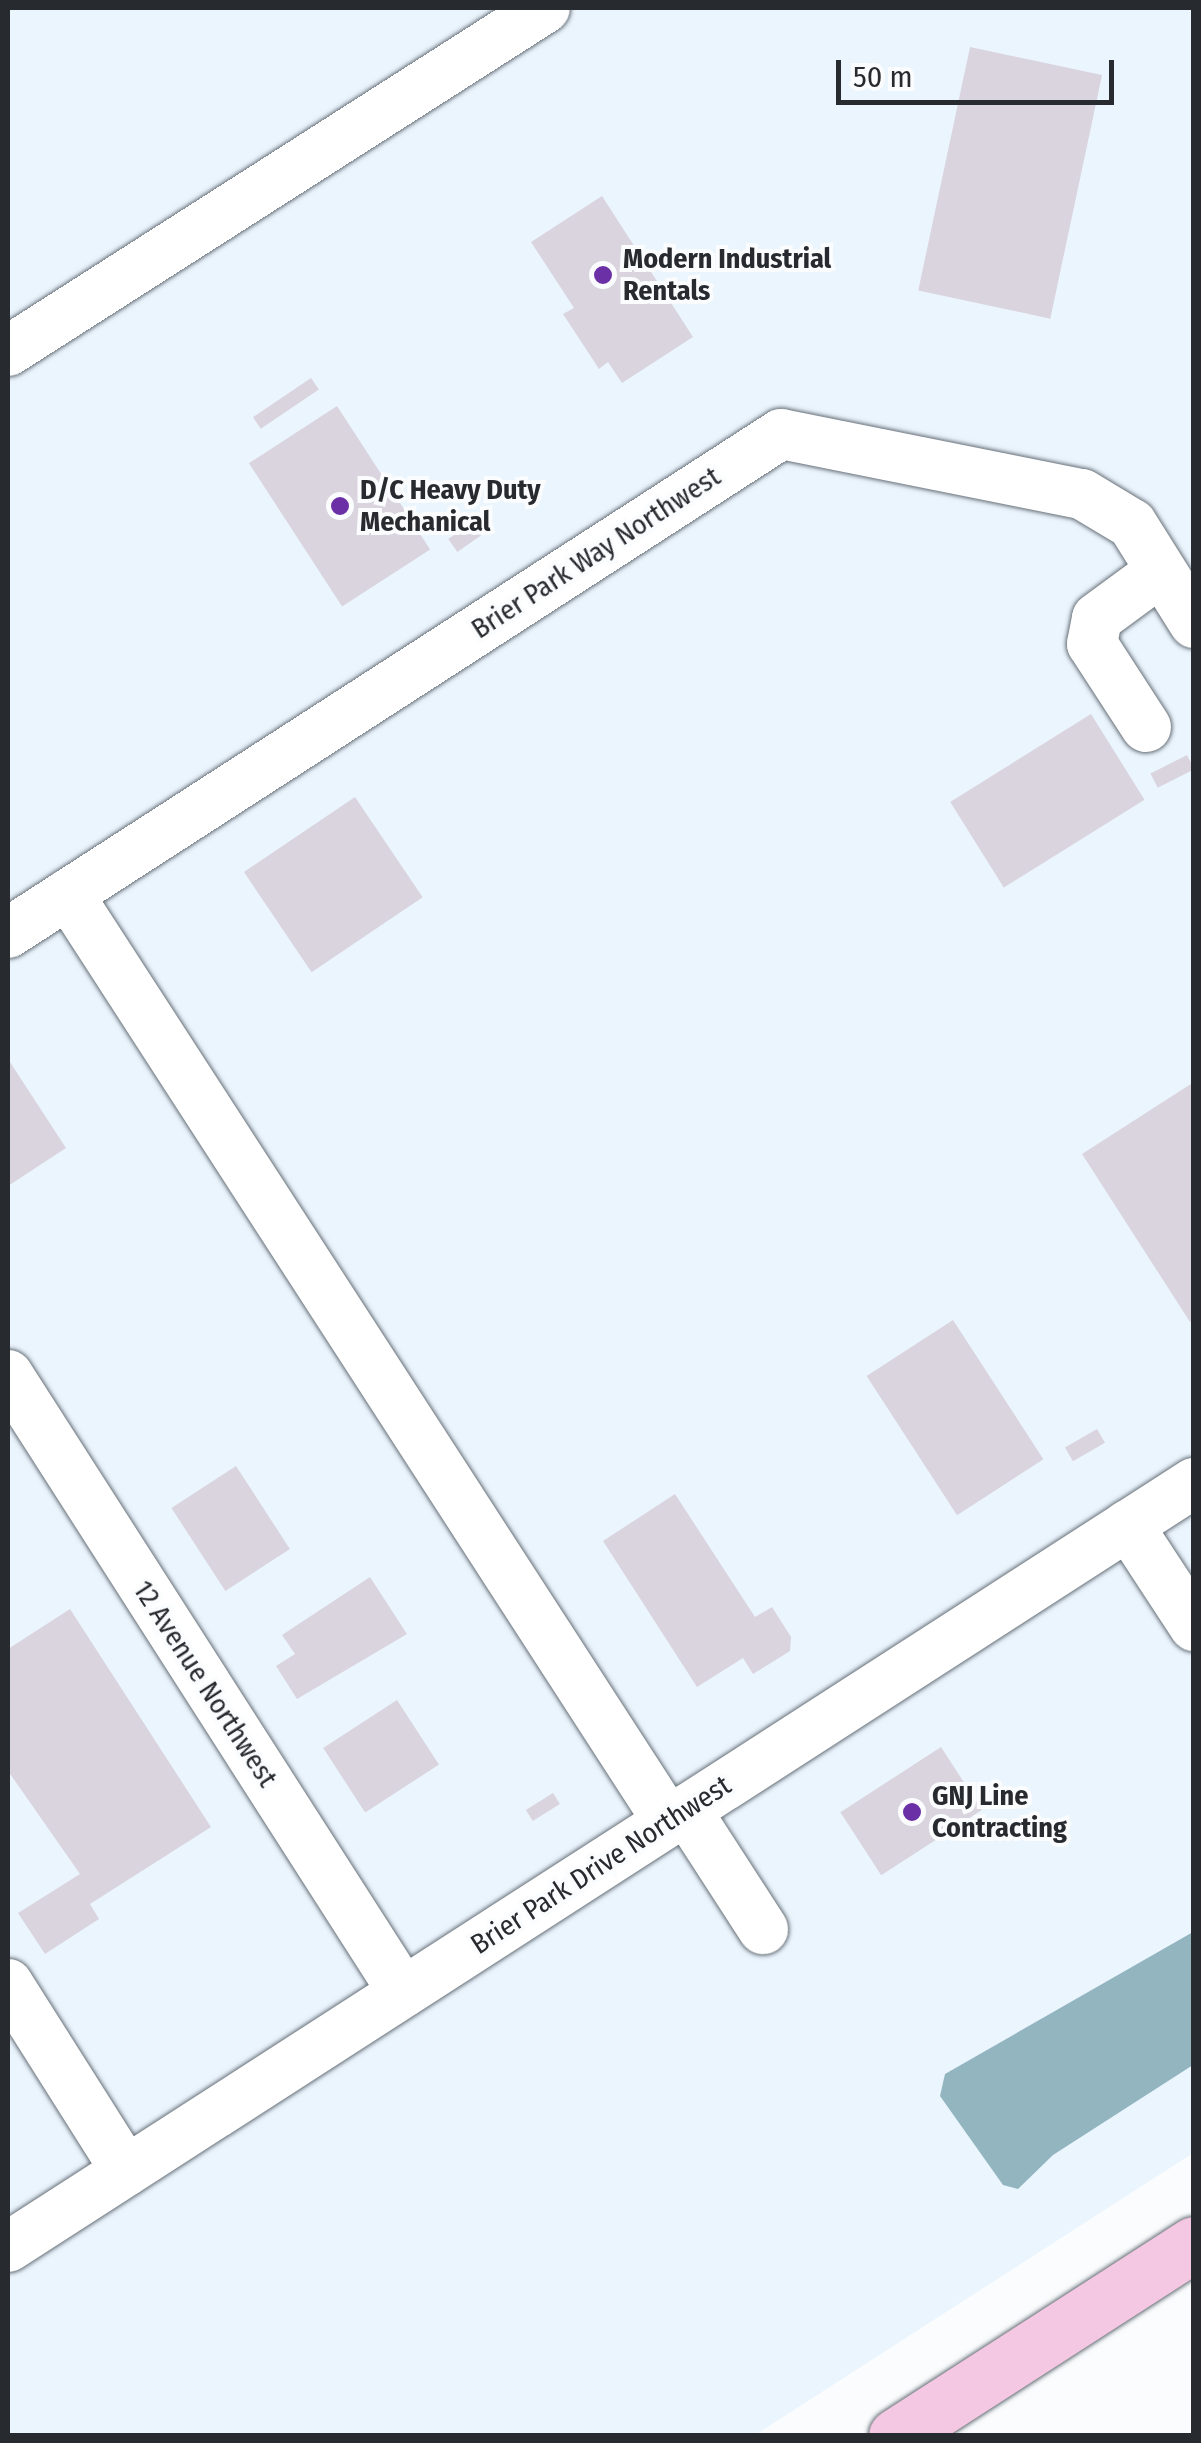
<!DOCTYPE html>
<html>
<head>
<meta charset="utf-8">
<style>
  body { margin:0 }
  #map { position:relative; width:1201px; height:2443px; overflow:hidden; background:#fafcfd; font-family:"Fira Sans Condensed",sans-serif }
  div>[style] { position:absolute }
  .built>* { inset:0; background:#ebf5fe }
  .water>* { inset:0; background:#92b5c0 }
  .building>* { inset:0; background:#dad4df; transform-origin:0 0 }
  .roads { filter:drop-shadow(0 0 2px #677078) drop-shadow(0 0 2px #677078) }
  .minor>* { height:50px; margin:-25px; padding:0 25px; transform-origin:25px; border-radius:25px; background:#fff }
  .major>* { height:55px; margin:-27.5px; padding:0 27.5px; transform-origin:27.5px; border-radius:27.5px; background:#f4c8e2 }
  .dots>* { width:28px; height:28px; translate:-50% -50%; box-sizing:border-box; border:5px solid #fafcfd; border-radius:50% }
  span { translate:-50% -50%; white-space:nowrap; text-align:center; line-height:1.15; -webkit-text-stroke:8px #fafcfd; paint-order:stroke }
  .poi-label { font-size:28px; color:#272a2e; font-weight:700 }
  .left { translate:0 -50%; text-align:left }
  .street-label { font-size:28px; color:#272a2e }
  .frame { position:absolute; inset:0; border:10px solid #272a2e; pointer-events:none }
  .scale { position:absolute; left:836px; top:60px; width:278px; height:45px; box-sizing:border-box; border:5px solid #272a2e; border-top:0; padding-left:12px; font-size:30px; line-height:35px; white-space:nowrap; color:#272a2e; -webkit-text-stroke:8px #fafcfd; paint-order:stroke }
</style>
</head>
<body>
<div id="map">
  <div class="built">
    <div style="clip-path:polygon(8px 8px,1193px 8px,1193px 2153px,755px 2435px,8px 2436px)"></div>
  </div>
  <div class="water">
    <div style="clip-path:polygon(1193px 1932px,1193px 2065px,1053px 2155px,1018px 2189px,1003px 2185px,940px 2096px,945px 2074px)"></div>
  </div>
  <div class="building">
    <div style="left:970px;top:47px;width:135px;height:249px;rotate:12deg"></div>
    <div style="clip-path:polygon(602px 196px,693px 337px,622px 383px,608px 362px,599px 369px,563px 314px,574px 308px,531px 242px)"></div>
    <div style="left:311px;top:378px;width:14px;height:70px;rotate:56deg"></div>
    <div style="left:337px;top:406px;width:171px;height:105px;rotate:57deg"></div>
    <div style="left:481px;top:516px;width:16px;height:40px;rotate:55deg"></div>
    <div style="left:1091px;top:714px;width:101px;height:166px;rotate:58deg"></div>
    <div style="left:1187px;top:755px;width:16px;height:41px;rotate:63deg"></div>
    <div style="left:355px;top:797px;width:121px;height:134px;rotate:56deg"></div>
    <div style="clip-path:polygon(8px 1059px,66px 1148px,8px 1186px)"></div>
    <div style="clip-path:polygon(1194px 1082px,1194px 1319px,1190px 1322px,1082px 1154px)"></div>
    <div style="left:953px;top:1320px;width:166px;height:103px;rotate:57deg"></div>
    <div style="left:1097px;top:1429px;width:16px;height:37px;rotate:60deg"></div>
    <div style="left:236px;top:1466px;width:99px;height:77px;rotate:57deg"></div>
    <div style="clip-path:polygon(675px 1494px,755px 1617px,772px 1607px,791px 1637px,790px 1651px,753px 1674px,743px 1658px,697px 1687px,603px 1541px)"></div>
    <div style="clip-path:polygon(370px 1577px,407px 1634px,297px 1699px,276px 1666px,295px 1654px,282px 1635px)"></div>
    <div style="clip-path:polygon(70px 1609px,211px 1827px,90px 1904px,99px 1919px,45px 1954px,18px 1913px,80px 1874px,8px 1771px,8px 1649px)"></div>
    <div style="left:397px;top:1700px;width:77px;height:88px;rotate:57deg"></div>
    <div style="left:941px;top:1747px;width:75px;height:120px;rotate:57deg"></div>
    <div style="left:553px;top:1793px;width:13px;height:32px;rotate:58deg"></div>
  </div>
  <div class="roads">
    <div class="minor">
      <div style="left:8px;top:351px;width:637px;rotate:-32.57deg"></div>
      <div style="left:1146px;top:727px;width:99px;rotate:-123deg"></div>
      <div style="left:1092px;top:644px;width:26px;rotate:-79deg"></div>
      <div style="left:1097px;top:618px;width:79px;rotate:-36.3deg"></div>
      <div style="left:68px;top:894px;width:1104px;rotate:57.09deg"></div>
      <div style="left:8px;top:933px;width:920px;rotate:-32.84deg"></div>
      <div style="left:781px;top:434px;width:307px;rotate:11.3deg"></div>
      <div style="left:1082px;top:494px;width:58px;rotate:31deg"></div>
      <div style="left:1132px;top:524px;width:117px;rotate:57.9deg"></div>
      <div style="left:8px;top:1375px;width:733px;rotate:57.37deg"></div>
      <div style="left:1128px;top:1525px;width:121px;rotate:56.8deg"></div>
      <div style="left:686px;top:1810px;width:142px;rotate:57.1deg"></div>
      <div style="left:8px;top:1984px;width:221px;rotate:57.7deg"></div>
      <div style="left:8px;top:2247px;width:1411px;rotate:-32.79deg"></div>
    </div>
    <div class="major">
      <div style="left:896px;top:2436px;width:354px;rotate:-32.8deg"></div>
    </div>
  </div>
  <div class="dots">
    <div style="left:603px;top:275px;background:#6b30a6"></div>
    <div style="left:340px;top:506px;background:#6b30a6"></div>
    <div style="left:912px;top:1812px;background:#6b30a6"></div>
  </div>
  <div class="poi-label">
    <span class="left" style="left:623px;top:275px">Modern Industrial<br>Rentals</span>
    <span class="left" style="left:360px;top:506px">D/C Heavy Duty<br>Mechanical</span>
    <span class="left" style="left:932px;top:1812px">GNJ Line<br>Contracting</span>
  </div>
  <div class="street-label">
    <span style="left:596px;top:553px;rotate:-33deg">Brier Park Way Northwest</span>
    <span style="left:205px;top:1684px;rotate:57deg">12 Avenue Northwest</span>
    <span style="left:601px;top:1865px;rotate:-33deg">Brier Park Drive Northwest</span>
  </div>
  <div class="frame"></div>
  <div class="scale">50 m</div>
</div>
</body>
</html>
